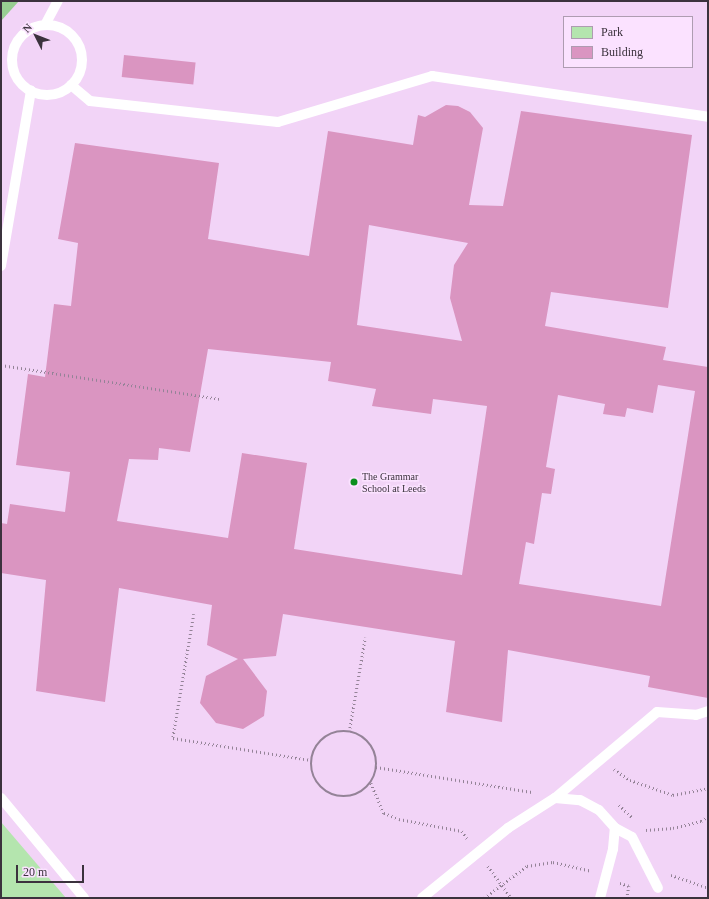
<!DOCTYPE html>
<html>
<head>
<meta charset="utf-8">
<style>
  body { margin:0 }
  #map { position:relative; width:709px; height:899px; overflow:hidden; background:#fbe2ff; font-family:"Times New Roman",serif }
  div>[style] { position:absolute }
  .built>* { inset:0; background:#f2d4f7 }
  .green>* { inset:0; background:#b4e5ae }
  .forest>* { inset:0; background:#98ce92 }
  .building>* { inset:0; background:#da95c1; transform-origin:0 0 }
  .path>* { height:2.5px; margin-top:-1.25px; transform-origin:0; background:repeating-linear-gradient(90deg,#948397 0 1px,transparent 0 4px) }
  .path>.ring { margin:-1.25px; padding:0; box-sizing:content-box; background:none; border:2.5px solid #948397; border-radius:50% }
  .service>* { height:10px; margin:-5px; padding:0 5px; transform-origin:5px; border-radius:5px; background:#fff }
  .service>.ring { margin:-5px; padding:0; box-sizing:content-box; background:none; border:10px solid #fff; border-radius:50% }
  .dots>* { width:11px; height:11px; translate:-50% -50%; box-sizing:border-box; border:2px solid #fbe2ff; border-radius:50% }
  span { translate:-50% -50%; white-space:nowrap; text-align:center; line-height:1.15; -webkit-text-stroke:3px #fbe2ff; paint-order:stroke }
  .poi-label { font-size:10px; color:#3b323d }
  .left { translate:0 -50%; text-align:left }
  .frame { position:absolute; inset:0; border:2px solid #3b323d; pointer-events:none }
  .legend { position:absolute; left:563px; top:16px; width:130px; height:52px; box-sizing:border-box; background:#fbe2ff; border:1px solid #ae9cb1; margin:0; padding:5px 7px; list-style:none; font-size:12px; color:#3b323d }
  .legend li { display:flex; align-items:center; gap:8px; height:20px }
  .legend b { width:20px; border:1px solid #ae9cb1 }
  .north { position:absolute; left:16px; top:16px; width:40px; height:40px; -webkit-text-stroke:3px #fbe2ff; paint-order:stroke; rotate:312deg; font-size:11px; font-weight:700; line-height:16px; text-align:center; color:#3b323d }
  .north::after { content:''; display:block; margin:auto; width:14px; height:18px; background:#3b323d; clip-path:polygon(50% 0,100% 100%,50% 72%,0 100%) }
  .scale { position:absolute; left:16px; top:865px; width:68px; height:18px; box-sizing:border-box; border:2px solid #3b323d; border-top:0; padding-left:5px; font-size:12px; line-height:14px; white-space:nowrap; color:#3b323d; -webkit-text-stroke:3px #fbe2ff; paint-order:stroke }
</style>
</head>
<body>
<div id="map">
  <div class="built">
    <div style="clip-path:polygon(evenodd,1px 1px,708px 1px,708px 898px,1px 898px,1px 1px,564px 17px,692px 17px,692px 67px,564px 67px,564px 17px)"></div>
  </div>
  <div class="green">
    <div style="clip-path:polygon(1px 822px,66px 898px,1px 898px)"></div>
  </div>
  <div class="forest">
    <div style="clip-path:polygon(1px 1px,19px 1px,1px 21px)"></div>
  </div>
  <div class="building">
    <div style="left:124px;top:55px;width:72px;height:22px;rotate:6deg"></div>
    <div style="clip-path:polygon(evenodd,446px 105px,458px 106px,470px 112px,483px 128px,469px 205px,503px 206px,521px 111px,692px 135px,668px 308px,551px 292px,545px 326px,666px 347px,663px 360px,708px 367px,708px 698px,648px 687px,650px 676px,508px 650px,502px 722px,446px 712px,455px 641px,283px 614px,276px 656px,243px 659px,267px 691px,264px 716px,243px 729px,216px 723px,200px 703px,206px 676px,238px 659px,207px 645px,212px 605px,119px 588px,105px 702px,36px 691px,46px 580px,1px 573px,1px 523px,7px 524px,10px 504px,65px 512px,70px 472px,16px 465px,28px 374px,45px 377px,54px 304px,71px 306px,78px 243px,58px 239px,75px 143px,219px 163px,208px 239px,309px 256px,328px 131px,413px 145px,418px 115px,425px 117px,446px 105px,369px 225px,468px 243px,454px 265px,450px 298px,462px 341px,357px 325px,369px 225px,446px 105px,208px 349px,331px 362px,328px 381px,376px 389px,372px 406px,431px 414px,433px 399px,487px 406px,462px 575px,294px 549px,307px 463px,242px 453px,228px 538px,117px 521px,129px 459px,158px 460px,159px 448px,190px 452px,208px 349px,446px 105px,658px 385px,695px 391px,661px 606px,519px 584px,526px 542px,534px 544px,542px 493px,551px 494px,555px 469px,546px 467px,558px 395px,605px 404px,603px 414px,625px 417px,627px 408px,653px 413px,658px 385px)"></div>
  </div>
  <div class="path">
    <div style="left:1px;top:365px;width:223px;rotate:8.8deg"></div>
    <div style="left:194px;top:614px;width:126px;rotate:99.6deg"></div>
    <div style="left:173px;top:738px;width:140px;rotate:9.1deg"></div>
    <div class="ring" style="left:311px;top:731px;width:63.5px;height:63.5px"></div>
    <div style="left:349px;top:732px;width:96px;rotate:-80.4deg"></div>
    <div style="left:376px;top:767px;width:158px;rotate:9.1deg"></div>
    <div style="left:614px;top:769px;width:19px;rotate:35deg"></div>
    <div style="left:630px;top:780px;width:46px;rotate:19.2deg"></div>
    <div style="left:673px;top:795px;width:36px;rotate:-11deg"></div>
    <div style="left:371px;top:783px;width:33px;rotate:67deg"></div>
    <div style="left:384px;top:813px;width:16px;rotate:22deg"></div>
    <div style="left:399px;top:819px;width:64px;rotate:10.8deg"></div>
    <div style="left:462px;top:831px;width:11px;rotate:56deg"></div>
    <div style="left:619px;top:805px;width:19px;rotate:43deg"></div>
    <div style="left:646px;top:830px;width:27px;rotate:-4deg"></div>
    <div style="left:673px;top:828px;width:29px;rotate:-14deg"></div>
    <div style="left:701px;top:821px;width:9px;rotate:-36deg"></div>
    <div style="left:488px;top:866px;width:39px;rotate:54deg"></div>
    <div style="left:671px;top:875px;width:39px;rotate:19deg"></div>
    <div style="left:620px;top:883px;width:9px;rotate:18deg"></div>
    <div style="left:629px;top:886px;width:12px;rotate:99deg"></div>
    <div style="left:484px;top:898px;width:54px;rotate:-36.7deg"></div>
    <div style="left:527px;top:866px;width:26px;rotate:-9deg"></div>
    <div style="left:553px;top:862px;width:39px;rotate:13deg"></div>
  </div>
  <div class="service">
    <div style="left:45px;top:25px;width:27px;rotate:-62deg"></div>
    <div class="ring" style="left:12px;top:25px;width:60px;height:60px"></div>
    <div style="left:71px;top:85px;width:25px;rotate:40deg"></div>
    <div style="left:90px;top:101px;width:189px;rotate:6.4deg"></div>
    <div style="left:278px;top:122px;width:161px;rotate:-16.6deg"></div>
    <div style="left:432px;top:76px;width:279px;rotate:8.4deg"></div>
    <div style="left:1px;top:266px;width:178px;rotate:-80.3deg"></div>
    <div style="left:1px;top:798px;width:130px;rotate:50.3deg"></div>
    <div style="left:555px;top:798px;width:133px;rotate:-40.1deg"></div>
    <div style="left:657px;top:712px;width:39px;rotate:4deg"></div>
    <div style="left:696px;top:715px;width:13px;rotate:-18deg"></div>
    <div style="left:422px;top:898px;width:111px;rotate:-39.1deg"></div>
    <div style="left:508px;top:828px;width:56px;rotate:-32.6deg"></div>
    <div style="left:555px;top:798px;width:25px;rotate:5deg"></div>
    <div style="left:580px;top:800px;width:21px;rotate:28deg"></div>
    <div style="left:599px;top:810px;width:24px;rotate:48deg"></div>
    <div style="left:615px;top:828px;width:19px;rotate:28deg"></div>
    <div style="left:632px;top:837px;width:57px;rotate:63deg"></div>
    <div style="left:600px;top:898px;width:51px;rotate:-75.1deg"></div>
    <div style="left:613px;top:849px;width:21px;rotate:-85deg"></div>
  </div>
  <div class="dots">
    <div style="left:354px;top:482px;background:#0b8f1e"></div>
  </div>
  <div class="poi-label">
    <span class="left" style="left:362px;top:482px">The Grammar<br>School at Leeds</span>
  </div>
  <div class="frame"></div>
  <ul class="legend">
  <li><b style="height:11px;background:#b4e5ae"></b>Park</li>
  <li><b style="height:11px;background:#da95c1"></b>Building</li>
  </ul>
  <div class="north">N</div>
  <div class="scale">20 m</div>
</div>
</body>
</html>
